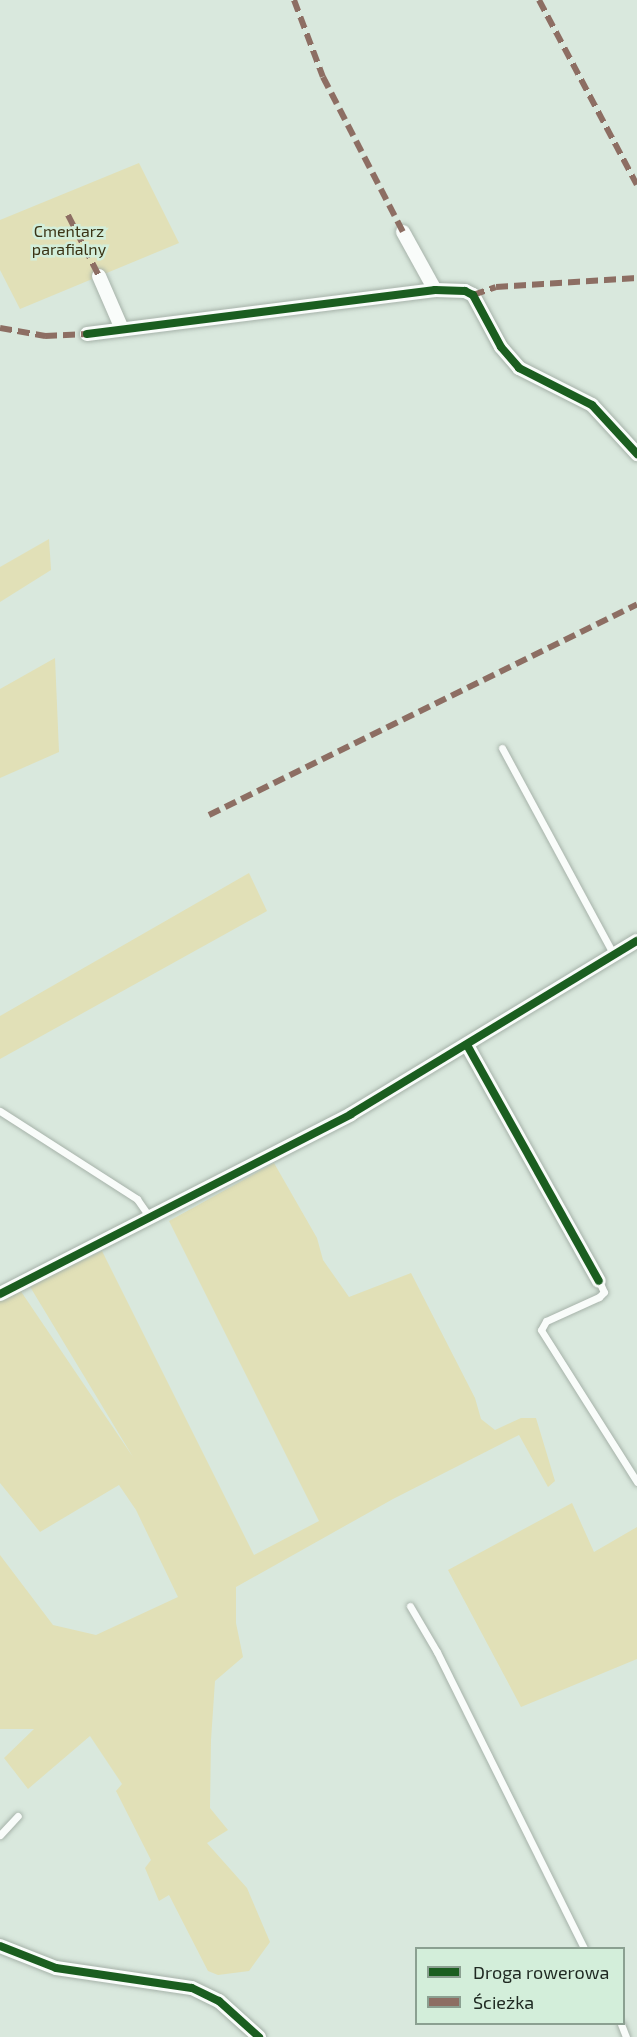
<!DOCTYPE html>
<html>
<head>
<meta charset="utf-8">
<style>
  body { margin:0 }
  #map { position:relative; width:637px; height:2037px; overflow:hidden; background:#d9e8dd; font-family:"Exo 2",sans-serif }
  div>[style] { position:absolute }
  .green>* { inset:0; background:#e1e0b7 }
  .roads { filter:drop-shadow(0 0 2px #a6b2a9) drop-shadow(0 0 2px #a6b2a9) }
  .lane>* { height:7px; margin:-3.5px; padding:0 3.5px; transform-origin:3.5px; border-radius:3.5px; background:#f9fcfa }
  .street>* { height:14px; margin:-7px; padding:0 7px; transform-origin:7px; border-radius:7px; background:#f9fcfa }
  .quiet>* { height:6px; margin-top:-3px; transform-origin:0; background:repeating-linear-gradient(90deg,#8d6e63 0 12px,transparent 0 18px) }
  .cycleway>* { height:8px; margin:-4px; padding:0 4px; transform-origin:4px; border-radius:4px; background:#1b5e20 }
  span { translate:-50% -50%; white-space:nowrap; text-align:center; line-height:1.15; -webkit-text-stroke:5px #d3eeda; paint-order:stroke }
  .park-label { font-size:16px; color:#3a3315 }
  .legend { position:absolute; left:415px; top:1947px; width:210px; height:78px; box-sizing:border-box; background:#d3eeda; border:2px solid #8ba091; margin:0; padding:8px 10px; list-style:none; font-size:18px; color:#202a23 }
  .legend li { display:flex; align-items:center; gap:12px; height:30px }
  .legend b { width:30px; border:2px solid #8ba091 }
</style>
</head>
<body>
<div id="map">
  <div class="green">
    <div style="clip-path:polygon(139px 163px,179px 243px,20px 309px,0 270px,0 220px)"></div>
    <div style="clip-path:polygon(49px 539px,51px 570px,0 602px,0 567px)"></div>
    <div style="clip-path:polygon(55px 658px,59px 752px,0 778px,0 689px)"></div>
    <div style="clip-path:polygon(249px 873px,267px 911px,0 1059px,0 1016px)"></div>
    <div style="clip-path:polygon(274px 1163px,317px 1238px,323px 1260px,349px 1297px,411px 1273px,475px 1398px,481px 1419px,495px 1430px,521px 1418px,536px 1418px,555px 1481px,548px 1487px,519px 1435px,393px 1499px,236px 1587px,236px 1623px,243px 1657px,215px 1681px,211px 1740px,210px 1808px,228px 1830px,207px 1843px,247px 1888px,270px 1942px,249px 1971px,218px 1975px,208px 1971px,169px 1895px,159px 1901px,145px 1868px,151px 1860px,116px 1791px,122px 1784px,90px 1736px,28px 1789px,4px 1758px,34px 1729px,0 1729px,0 1555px,53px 1625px,96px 1635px,178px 1597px,136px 1510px,119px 1485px,40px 1532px,0 1483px,0 1299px,20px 1290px,133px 1457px,29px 1285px,102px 1251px,254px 1555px,319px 1521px,169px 1221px)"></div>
    <div style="clip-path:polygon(572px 1503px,594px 1552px,637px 1527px,637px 1659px,521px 1707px,448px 1570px)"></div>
  </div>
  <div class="roads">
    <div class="lane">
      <div style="left:502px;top:748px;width:235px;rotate:61.6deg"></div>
      <div style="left:0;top:1111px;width:163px;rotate:32.7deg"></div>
      <div style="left:137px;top:1199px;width:24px;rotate:55deg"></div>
      <div style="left:599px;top:1281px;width:12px;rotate:66deg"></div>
      <div style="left:604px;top:1292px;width:7px;rotate:135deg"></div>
      <div style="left:599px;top:1297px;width:58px;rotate:155.6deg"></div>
      <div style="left:546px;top:1321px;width:10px;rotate:119deg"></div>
      <div style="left:541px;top:1330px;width:180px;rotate:57.7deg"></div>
      <div style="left:410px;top:1606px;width:53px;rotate:59.6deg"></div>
      <div style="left:437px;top:1652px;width:330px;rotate:63.6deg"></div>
      <div style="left:0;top:1835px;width:26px;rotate:-47deg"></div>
      <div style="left:621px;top:2024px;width:14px;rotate:69deg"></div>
    </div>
    <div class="street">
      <div style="left:403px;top:232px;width:66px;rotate:61.1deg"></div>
      <div style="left:99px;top:276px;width:58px;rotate:66.5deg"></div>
      <div style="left:87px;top:334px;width:351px;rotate:-7.2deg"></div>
      <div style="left:435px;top:290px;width:30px;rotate:2deg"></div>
      <div style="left:465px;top:291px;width:9px;rotate:27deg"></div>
      <div style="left:473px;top:295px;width:59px;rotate:61.7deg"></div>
      <div style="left:501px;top:347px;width:28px;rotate:49deg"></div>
      <div style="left:519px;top:368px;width:82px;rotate:26.9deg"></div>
      <div style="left:592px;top:405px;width:67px;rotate:47.4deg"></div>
      <div style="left:467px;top:1045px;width:270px;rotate:60.8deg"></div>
      <div style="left:0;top:1294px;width:394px;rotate:-27.1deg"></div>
      <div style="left:351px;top:1114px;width:334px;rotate:-31.2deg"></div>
      <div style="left:0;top:1946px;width:60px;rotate:21.4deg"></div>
      <div style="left:56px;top:1968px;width:137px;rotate:8.4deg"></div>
      <div style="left:192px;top:1988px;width:30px;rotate:26deg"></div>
      <div style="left:219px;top:2001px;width:54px;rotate:42deg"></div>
    </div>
  </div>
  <div class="quiet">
    <div style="left:294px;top:0;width:82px;rotate:69.4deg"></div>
    <div style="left:323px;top:77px;width:174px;rotate:62.7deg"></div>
    <div style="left:539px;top:0;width:209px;rotate:62.1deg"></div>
    <div style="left:68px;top:215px;width:68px;rotate:63.1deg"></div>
    <div style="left:473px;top:295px;width:24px;rotate:-19deg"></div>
    <div style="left:496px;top:287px;width:141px;rotate:-3.7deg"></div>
    <div style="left:0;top:328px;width:46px;rotate:10.1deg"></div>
    <div style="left:45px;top:336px;width:42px;rotate:-2.7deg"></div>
    <div style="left:209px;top:815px;width:477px;rotate:-26.2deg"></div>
  </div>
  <div class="cycleway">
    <div style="left:87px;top:334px;width:351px;rotate:-7.2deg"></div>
    <div style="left:435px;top:290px;width:30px;rotate:2deg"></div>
    <div style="left:465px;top:291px;width:9px;rotate:27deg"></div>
    <div style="left:473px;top:295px;width:59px;rotate:61.7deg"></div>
    <div style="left:501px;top:347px;width:28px;rotate:49deg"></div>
    <div style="left:519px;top:368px;width:82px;rotate:26.9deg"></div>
    <div style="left:592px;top:405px;width:67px;rotate:47.4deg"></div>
    <div style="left:467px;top:1045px;width:270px;rotate:60.8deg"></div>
    <div style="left:0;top:1294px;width:394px;rotate:-27.1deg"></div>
    <div style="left:351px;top:1114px;width:334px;rotate:-31.2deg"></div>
    <div style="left:0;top:1946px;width:60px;rotate:21.4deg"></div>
    <div style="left:56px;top:1968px;width:137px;rotate:8.4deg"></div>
    <div style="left:192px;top:1988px;width:30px;rotate:26deg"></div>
    <div style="left:219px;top:2001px;width:54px;rotate:42deg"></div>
  </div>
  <div class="park-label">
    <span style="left:69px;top:240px">Cmentarz<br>parafialny</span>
  </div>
  <ul class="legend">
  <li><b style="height:8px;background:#1b5e20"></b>Droga rowerowa</li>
  <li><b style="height:8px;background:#8d6e63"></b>Ścieżka</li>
  </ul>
</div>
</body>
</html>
